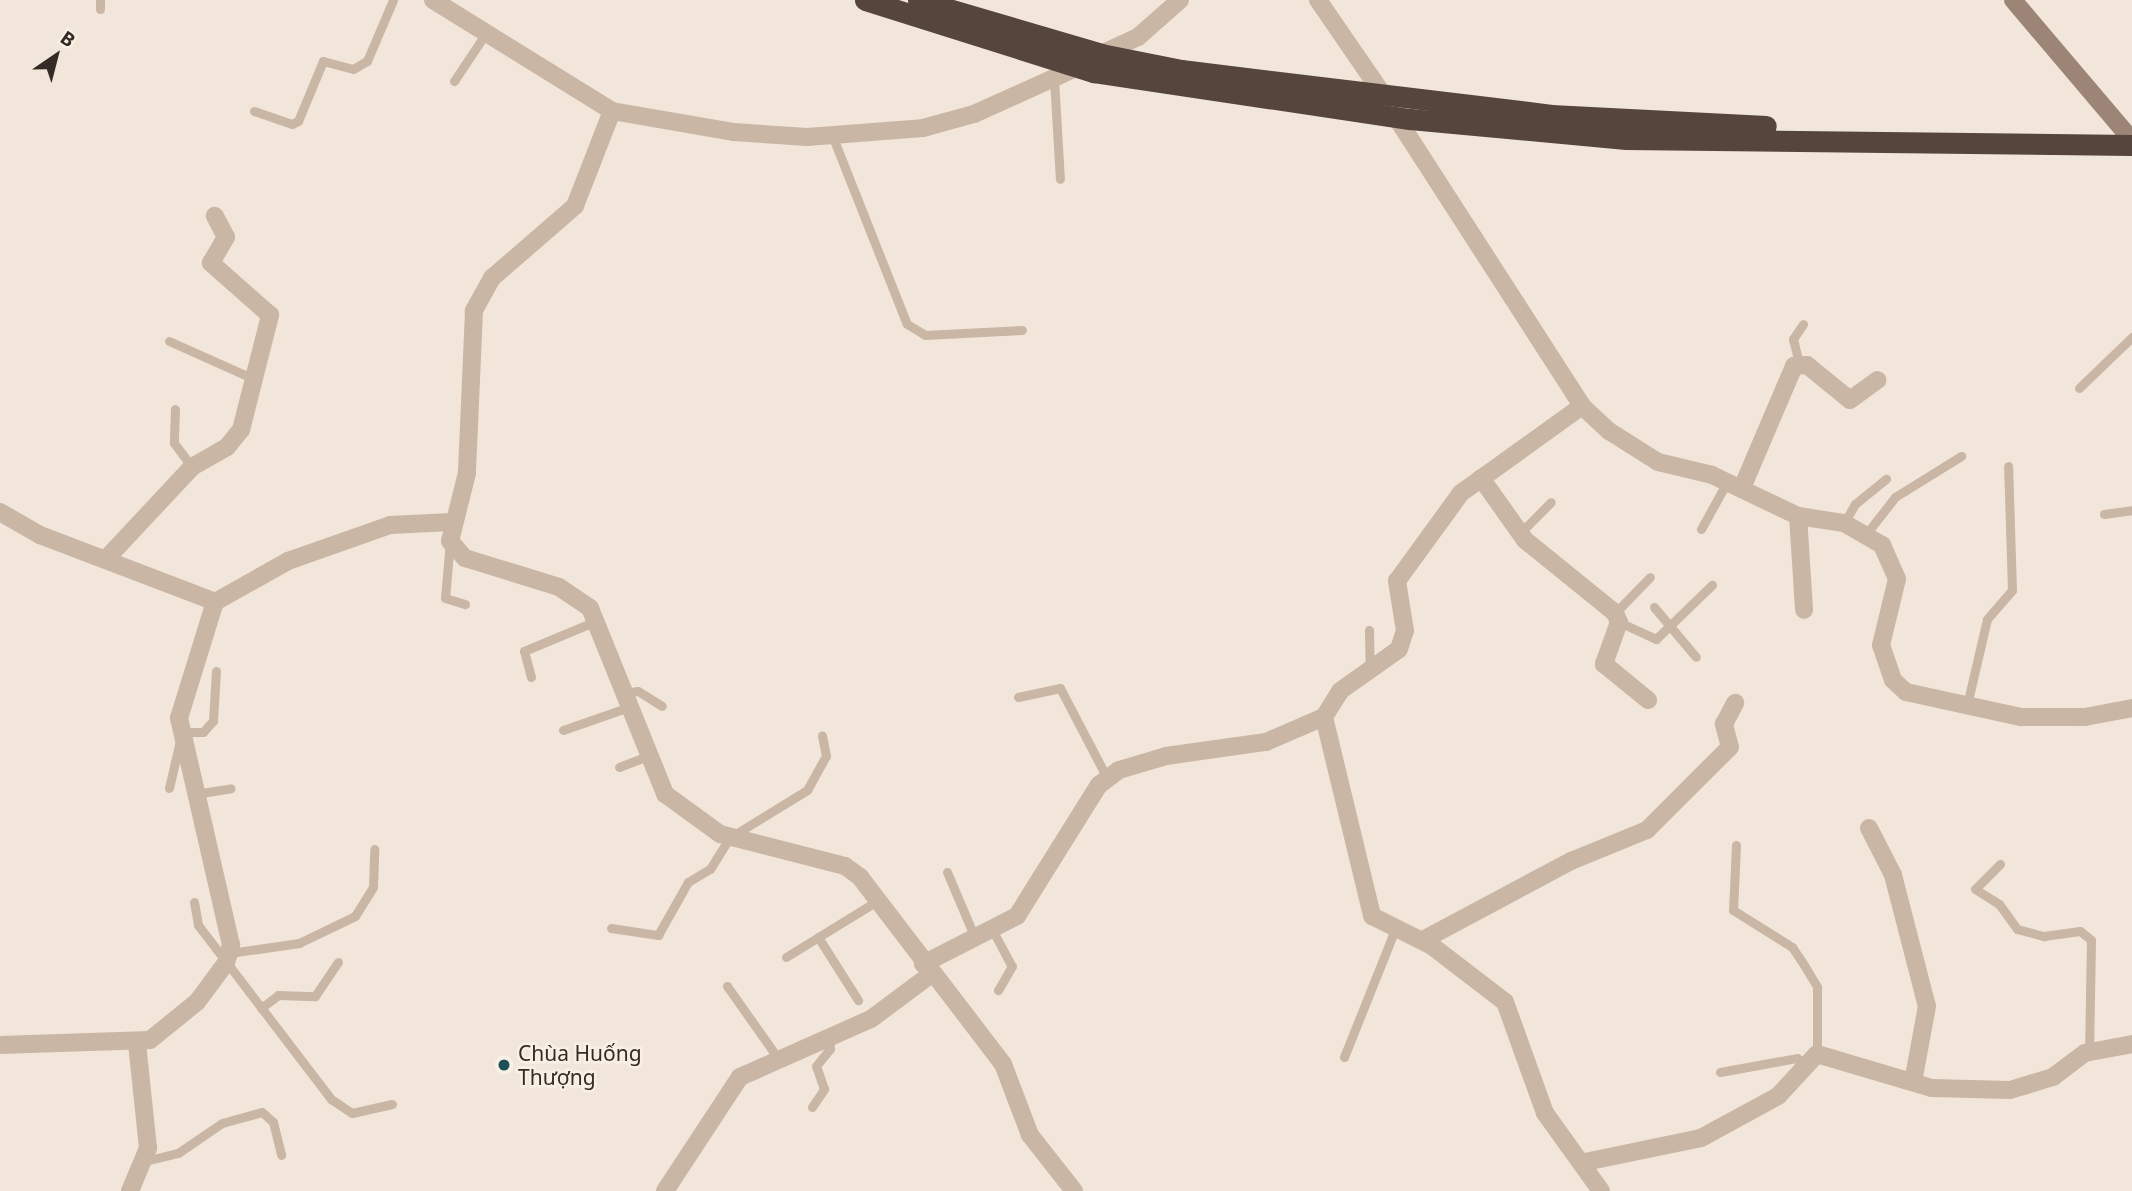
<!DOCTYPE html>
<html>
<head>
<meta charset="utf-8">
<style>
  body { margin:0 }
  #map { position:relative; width:2132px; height:1191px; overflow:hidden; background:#f1e6d9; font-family:"Noto Sans",sans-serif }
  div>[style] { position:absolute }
  .lane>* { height:9px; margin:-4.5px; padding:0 4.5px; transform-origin:4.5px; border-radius:4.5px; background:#c9b6a5 }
  .street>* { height:18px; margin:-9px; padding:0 9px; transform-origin:9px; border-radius:9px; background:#c9b6a5 }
  .secondary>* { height:18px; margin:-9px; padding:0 9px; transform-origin:9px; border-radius:9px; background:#9c8576 }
  .highway>* { height:21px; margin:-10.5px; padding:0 10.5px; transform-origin:10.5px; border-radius:10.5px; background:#55453d }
  .dots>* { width:19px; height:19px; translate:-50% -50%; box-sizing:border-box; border:4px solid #f9f0e5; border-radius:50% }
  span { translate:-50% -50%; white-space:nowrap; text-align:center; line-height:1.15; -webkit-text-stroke:5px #f9f0e5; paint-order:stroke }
  .poi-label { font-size:21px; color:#342b26 }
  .left { translate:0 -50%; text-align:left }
  .north { position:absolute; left:21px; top:21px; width:70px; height:70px; -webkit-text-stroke:5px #f9f0e5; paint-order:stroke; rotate:35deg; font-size:19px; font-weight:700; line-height:28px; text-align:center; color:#342b26 }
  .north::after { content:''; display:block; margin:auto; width:24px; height:32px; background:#342b26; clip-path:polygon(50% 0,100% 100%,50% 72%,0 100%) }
</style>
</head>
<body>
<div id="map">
  <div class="lane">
    <div style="left:100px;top:0;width:9px;rotate:90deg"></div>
    <div style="left:1054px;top:79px;width:100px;rotate:86.6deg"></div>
    <div style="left:454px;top:81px;width:58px;rotate:-56.3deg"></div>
    <div style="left:254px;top:111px;width:40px;rotate:18.9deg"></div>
    <div style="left:292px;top:124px;width:7px;rotate:-27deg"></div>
    <div style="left:298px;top:121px;width:65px;rotate:-67.4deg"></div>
    <div style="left:323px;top:61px;width:31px;rotate:15deg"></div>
    <div style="left:353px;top:69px;width:16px;rotate:-30deg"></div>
    <div style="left:367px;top:61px;width:66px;rotate:-66.9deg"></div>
    <div style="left:832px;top:135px;width:203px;rotate:68.4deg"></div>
    <div style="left:907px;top:324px;width:21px;rotate:31deg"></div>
    <div style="left:925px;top:335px;width:97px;rotate:-3deg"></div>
    <div style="left:169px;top:341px;width:93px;rotate:24.1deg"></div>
    <div style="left:1799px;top:363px;width:25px;rotate:-104deg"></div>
    <div style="left:1793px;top:339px;width:18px;rotate:-56deg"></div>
    <div style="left:2079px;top:388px;width:74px;rotate:-43.9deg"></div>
    <div style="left:175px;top:409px;width:34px;rotate:92deg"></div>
    <div style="left:174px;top:443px;width:30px;rotate:53deg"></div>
    <div style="left:2104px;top:514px;width:28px;rotate:-8deg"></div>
    <div style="left:1844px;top:523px;width:22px;rotate:-60deg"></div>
    <div style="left:1855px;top:504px;width:40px;rotate:-39deg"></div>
    <div style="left:1701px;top:529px;width:54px;rotate:-61deg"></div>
    <div style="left:1521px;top:532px;width:42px;rotate:-45deg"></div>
    <div style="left:1867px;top:533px;width:46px;rotate:-52.1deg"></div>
    <div style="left:1895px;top:497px;width:78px;rotate:-31.8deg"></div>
    <div style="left:450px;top:541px;width:57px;rotate:95deg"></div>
    <div style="left:445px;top:598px;width:21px;rotate:17deg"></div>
    <div style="left:1654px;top:607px;width:65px;rotate:50deg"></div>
    <div style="left:1615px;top:613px;width:50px;rotate:-45.8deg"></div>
    <div style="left:1619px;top:622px;width:41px;rotate:24.7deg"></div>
    <div style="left:1656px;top:639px;width:78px;rotate:-44deg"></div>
    <div style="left:1369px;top:630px;width:39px;rotate:89deg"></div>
    <div style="left:531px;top:677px;width:27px;rotate:-105deg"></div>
    <div style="left:524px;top:651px;width:78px;rotate:-22.6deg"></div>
    <div style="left:624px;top:693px;width:14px;rotate:-8deg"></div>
    <div style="left:638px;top:691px;width:28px;rotate:32deg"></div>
    <div style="left:1018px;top:697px;width:43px;rotate:-12.1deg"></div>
    <div style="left:1060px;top:688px;width:102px;rotate:62.4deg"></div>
    <div style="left:1967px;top:705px;width:88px;rotate:-76.9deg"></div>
    <div style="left:1987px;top:619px;width:38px;rotate:-49deg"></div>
    <div style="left:2012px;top:590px;width:124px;rotate:-91.8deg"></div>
    <div style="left:563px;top:730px;width:70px;rotate:-19.2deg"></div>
    <div style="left:619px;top:767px;width:30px;rotate:-21deg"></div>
    <div style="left:169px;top:788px;width:57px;rotate:-76.9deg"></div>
    <div style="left:182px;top:732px;width:21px"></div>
    <div style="left:203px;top:732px;width:15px;rotate:-48deg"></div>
    <div style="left:213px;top:721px;width:50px;rotate:-86.6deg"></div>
    <div style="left:195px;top:794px;width:36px;rotate:-9deg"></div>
    <div style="left:1736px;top:845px;width:65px;rotate:92.6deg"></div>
    <div style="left:1733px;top:910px;width:70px;rotate:32.1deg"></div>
    <div style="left:1792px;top:947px;width:22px;rotate:56deg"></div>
    <div style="left:1804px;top:965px;width:26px;rotate:59deg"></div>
    <div style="left:1817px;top:987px;width:67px;rotate:90deg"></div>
    <div style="left:2000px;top:864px;width:35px;rotate:135deg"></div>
    <div style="left:1975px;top:889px;width:28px;rotate:32deg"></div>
    <div style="left:1999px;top:904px;width:31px;rotate:54deg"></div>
    <div style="left:2017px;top:929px;width:28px;rotate:15deg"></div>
    <div style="left:2044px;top:936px;width:36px;rotate:-8deg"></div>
    <div style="left:2080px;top:931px;width:14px;rotate:39deg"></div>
    <div style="left:2091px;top:940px;width:111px;rotate:91deg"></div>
    <div style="left:947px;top:872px;width:72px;rotate:67deg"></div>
    <div style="left:194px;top:902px;width:23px;rotate:80deg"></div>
    <div style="left:198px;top:925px;width:219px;rotate:52.6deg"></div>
    <div style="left:331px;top:1099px;width:25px;rotate:34deg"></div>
    <div style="left:352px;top:1113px;width:41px;rotate:-12.7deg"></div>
    <div style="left:611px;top:928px;width:48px;rotate:8.5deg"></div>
    <div style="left:658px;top:935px;width:61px;rotate:-60.5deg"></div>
    <div style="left:688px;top:882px;width:26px;rotate:-31deg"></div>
    <div style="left:710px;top:869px;width:36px;rotate:-58deg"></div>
    <div style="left:729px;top:838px;width:92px;rotate:-31.6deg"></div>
    <div style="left:807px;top:790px;width:39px;rotate:-61deg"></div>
    <div style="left:826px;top:756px;width:21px;rotate:-101deg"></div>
    <div style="left:993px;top:931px;width:40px;rotate:62deg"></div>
    <div style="left:1012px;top:966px;width:28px;rotate:120deg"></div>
    <div style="left:818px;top:937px;width:75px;rotate:57.6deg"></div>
    <div style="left:230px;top:953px;width:70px;rotate:-8.2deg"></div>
    <div style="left:299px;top:943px;width:62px;rotate:-25.7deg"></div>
    <div style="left:355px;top:916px;width:34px;rotate:-58deg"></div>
    <div style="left:373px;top:887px;width:38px;rotate:-88deg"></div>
    <div style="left:786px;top:957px;width:107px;rotate:-31.6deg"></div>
    <div style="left:727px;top:986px;width:87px;rotate:54.8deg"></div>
    <div style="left:261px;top:1008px;width:21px;rotate:-37deg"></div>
    <div style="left:278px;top:995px;width:37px;rotate:2deg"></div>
    <div style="left:315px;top:996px;width:41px;rotate:-55.9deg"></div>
    <div style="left:1344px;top:1057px;width:135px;rotate:-68.2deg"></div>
    <div style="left:1720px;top:1072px;width:78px;rotate:-10.3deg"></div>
    <div style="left:1797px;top:1058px;width:9px;rotate:36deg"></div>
    <div style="left:812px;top:1107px;width:22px;rotate:-56deg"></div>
    <div style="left:824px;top:1089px;width:24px;rotate:-109deg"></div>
    <div style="left:816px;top:1066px;width:22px;rotate:-51deg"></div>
    <div style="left:830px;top:1049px;width:12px;rotate:-95deg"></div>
    <div style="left:145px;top:1161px;width:34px;rotate:-14deg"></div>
    <div style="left:178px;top:1153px;width:53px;rotate:-34.3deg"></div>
    <div style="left:222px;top:1123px;width:41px;rotate:-15.4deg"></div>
    <div style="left:262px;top:1112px;width:15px;rotate:42deg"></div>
    <div style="left:273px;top:1122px;width:34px;rotate:76deg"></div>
  </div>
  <div class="street">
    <div style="left:433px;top:0;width:211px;rotate:31.8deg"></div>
    <div style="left:612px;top:111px;width:124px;rotate:9.8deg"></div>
    <div style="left:734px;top:132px;width:73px;rotate:3.9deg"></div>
    <div style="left:807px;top:137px;width:116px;rotate:-4.4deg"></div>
    <div style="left:923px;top:128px;width:53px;rotate:-15.4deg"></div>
    <div style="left:974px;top:114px;width:114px;rotate:-24.3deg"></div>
    <div style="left:1318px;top:0;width:116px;rotate:55.5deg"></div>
    <div style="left:1101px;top:54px;width:41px;rotate:-24.7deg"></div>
    <div style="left:1138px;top:37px;width:56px;rotate:-41.4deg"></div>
    <div style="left:612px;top:111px;width:102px;rotate:111.3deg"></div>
    <div style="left:575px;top:206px;width:110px;rotate:139.1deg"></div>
    <div style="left:492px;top:278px;width:38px;rotate:119deg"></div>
    <div style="left:474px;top:311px;width:162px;rotate:92.5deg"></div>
    <div style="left:467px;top:473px;width:70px;rotate:104deg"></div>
    <div style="left:450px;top:541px;width:23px;rotate:49deg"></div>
    <div style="left:465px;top:558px;width:98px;rotate:17.1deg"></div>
    <div style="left:559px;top:587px;width:37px;rotate:34deg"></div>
    <div style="left:590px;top:608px;width:201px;rotate:68deg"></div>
    <div style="left:665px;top:794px;width:68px;rotate:36deg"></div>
    <div style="left:720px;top:834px;width:129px;rotate:14.4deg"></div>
    <div style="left:845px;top:866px;width:19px;rotate:36deg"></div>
    <div style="left:860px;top:877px;width:235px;rotate:52.6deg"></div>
    <div style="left:1003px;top:1064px;width:76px;rotate:69.2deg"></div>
    <div style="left:1030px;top:1135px;width:71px;rotate:51.8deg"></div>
    <div style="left:1396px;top:117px;width:344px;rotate:57.2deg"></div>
    <div style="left:1582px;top:406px;width:37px;rotate:43deg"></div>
    <div style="left:1609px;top:431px;width:58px;rotate:32.3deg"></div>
    <div style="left:1658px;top:462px;width:56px;rotate:13.5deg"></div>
    <div style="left:1712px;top:475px;width:95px;rotate:25.5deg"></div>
    <div style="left:1798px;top:516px;width:47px;rotate:8.7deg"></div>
    <div style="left:1844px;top:523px;width:44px;rotate:30.1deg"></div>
    <div style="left:1882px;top:545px;width:37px;rotate:66deg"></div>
    <div style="left:1897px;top:579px;width:68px;rotate:103.6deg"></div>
    <div style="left:1881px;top:645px;width:37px;rotate:71deg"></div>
    <div style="left:1893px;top:680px;width:18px;rotate:43deg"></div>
    <div style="left:1906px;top:692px;width:118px;rotate:12.3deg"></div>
    <div style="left:2021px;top:717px;width:64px"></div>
    <div style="left:2085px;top:717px;width:48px;rotate:-10.8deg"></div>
    <div style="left:1481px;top:478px;width:76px;rotate:54.6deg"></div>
    <div style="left:1525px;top:540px;width:116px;rotate:39deg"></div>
    <div style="left:1615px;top:613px;width:10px;rotate:66deg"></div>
    <div style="left:1619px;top:622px;width:45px;rotate:109.7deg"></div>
    <div style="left:1604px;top:664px;width:57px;rotate:39.3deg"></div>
    <div style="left:1742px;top:488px;width:133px;rotate:-66.9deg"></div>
    <div style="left:1794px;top:366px;width:13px;rotate:-4deg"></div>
    <div style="left:1807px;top:365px;width:55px;rotate:39.1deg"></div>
    <div style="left:1850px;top:400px;width:34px;rotate:-36deg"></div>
    <div style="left:0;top:512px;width:46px;rotate:29.9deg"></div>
    <div style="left:40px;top:535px;width:187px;rotate:20.9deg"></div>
    <div style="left:1798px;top:516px;width:94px;rotate:86.3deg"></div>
    <div style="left:106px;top:559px;width:126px;rotate:-46.9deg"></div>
    <div style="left:192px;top:467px;width:40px;rotate:-29.7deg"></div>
    <div style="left:227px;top:447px;width:22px;rotate:-51deg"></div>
    <div style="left:241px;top:430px;width:119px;rotate:-75.8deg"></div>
    <div style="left:270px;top:315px;width:79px;rotate:-138.6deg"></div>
    <div style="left:211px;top:263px;width:30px;rotate:-60deg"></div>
    <div style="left:226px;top:237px;width:24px;rotate:-118deg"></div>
    <div style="left:1324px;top:717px;width:205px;rotate:76.4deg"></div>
    <div style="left:1372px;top:916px;width:67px;rotate:26.6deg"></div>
    <div style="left:1432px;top:946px;width:92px;rotate:37.5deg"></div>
    <div style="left:1505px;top:1002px;width:118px;rotate:70.2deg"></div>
    <div style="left:1545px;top:1113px;width:96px;rotate:54.3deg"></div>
    <div style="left:1869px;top:828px;width:53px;rotate:62.9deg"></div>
    <div style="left:1893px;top:875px;width:135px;rotate:75.5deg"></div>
    <div style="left:1927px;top:1006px;width:77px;rotate:100.4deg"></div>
    <div style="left:1423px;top:940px;width:168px;rotate:-28.1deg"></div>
    <div style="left:1571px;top:861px;width:82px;rotate:-22.2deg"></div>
    <div style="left:1647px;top:830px;width:117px;rotate:-45deg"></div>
    <div style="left:1730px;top:747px;width:24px;rotate:-105deg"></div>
    <div style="left:1724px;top:724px;width:24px;rotate:-62deg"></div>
    <div style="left:923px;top:964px;width:106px;rotate:-27.1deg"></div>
    <div style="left:1017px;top:916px;width:155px;rotate:-58deg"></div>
    <div style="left:1099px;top:785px;width:25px;rotate:-37deg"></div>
    <div style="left:1119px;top:770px;width:49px;rotate:-16.6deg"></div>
    <div style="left:1166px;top:756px;width:101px;rotate:-8deg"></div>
    <div style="left:1266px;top:742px;width:63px;rotate:-23.3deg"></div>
    <div style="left:1324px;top:717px;width:31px;rotate:-58deg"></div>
    <div style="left:1340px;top:691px;width:72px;rotate:-35.4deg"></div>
    <div style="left:1399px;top:649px;width:19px;rotate:-72deg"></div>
    <div style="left:1405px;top:631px;width:51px;rotate:-99.1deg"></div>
    <div style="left:1397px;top:581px;width:109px;rotate:-54deg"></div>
    <div style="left:1461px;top:493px;width:149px;rotate:-35.7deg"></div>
    <div style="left:0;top:1045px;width:150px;rotate:-1.9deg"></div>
    <div style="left:150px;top:1040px;width:60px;rotate:-39deg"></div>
    <div style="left:197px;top:1002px;width:49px;rotate:-53.4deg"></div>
    <div style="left:226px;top:963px;width:19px;rotate:-74deg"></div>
    <div style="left:231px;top:945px;width:233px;rotate:-102.9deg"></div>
    <div style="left:179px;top:718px;width:121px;rotate:-72.8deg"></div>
    <div style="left:215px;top:602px;width:84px;rotate:-29.3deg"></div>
    <div style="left:288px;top:561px;width:108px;rotate:-19.4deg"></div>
    <div style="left:390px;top:525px;width:61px;rotate:-2.8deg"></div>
    <div style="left:1585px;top:1162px;width:118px;rotate:-11.7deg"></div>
    <div style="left:1701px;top:1138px;width:88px;rotate:-28.6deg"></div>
    <div style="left:1778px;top:1096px;width:57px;rotate:-47.1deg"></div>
    <div style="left:1817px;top:1054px;width:120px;rotate:16.5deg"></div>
    <div style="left:1932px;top:1088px;width:78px;rotate:1.5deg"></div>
    <div style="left:2010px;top:1090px;width:45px;rotate:-16.8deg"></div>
    <div style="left:2053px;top:1077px;width:40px;rotate:-37deg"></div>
    <div style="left:2085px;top:1053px;width:48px;rotate:-10.8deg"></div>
    <div style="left:130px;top:1191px;width:47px;rotate:-67.3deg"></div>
    <div style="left:148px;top:1148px;width:106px;rotate:-96deg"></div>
    <div style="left:665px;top:1191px;width:136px;rotate:-56.7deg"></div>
    <div style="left:740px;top:1077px;width:143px;rotate:-23.9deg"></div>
    <div style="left:871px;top:1019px;width:74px;rotate:-36.7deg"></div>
  </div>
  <div class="secondary">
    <div style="left:2013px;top:0;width:172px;rotate:49.7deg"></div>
  </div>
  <div class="highway">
    <div style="left:865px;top:0;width:240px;rotate:17.5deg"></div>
    <div style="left:1094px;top:72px;width:319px;rotate:8.5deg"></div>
    <div style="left:1410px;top:119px;width:217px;rotate:5.3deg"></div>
    <div style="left:1626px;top:139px;width:506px;rotate:0.68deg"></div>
    <div style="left:918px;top:0;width:191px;rotate:16.4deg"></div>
    <div style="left:1101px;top:54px;width:82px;rotate:11.3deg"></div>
    <div style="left:1181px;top:70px;width:373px;rotate:6.9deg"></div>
    <div style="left:1551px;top:115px;width:215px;rotate:2.9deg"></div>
  </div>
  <div class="dots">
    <div style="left:504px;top:1065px;background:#1c5056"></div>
  </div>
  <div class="poi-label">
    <span class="left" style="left:518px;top:1065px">Chùa Huống<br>Thượng</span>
  </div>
  <div class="north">B</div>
</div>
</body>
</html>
